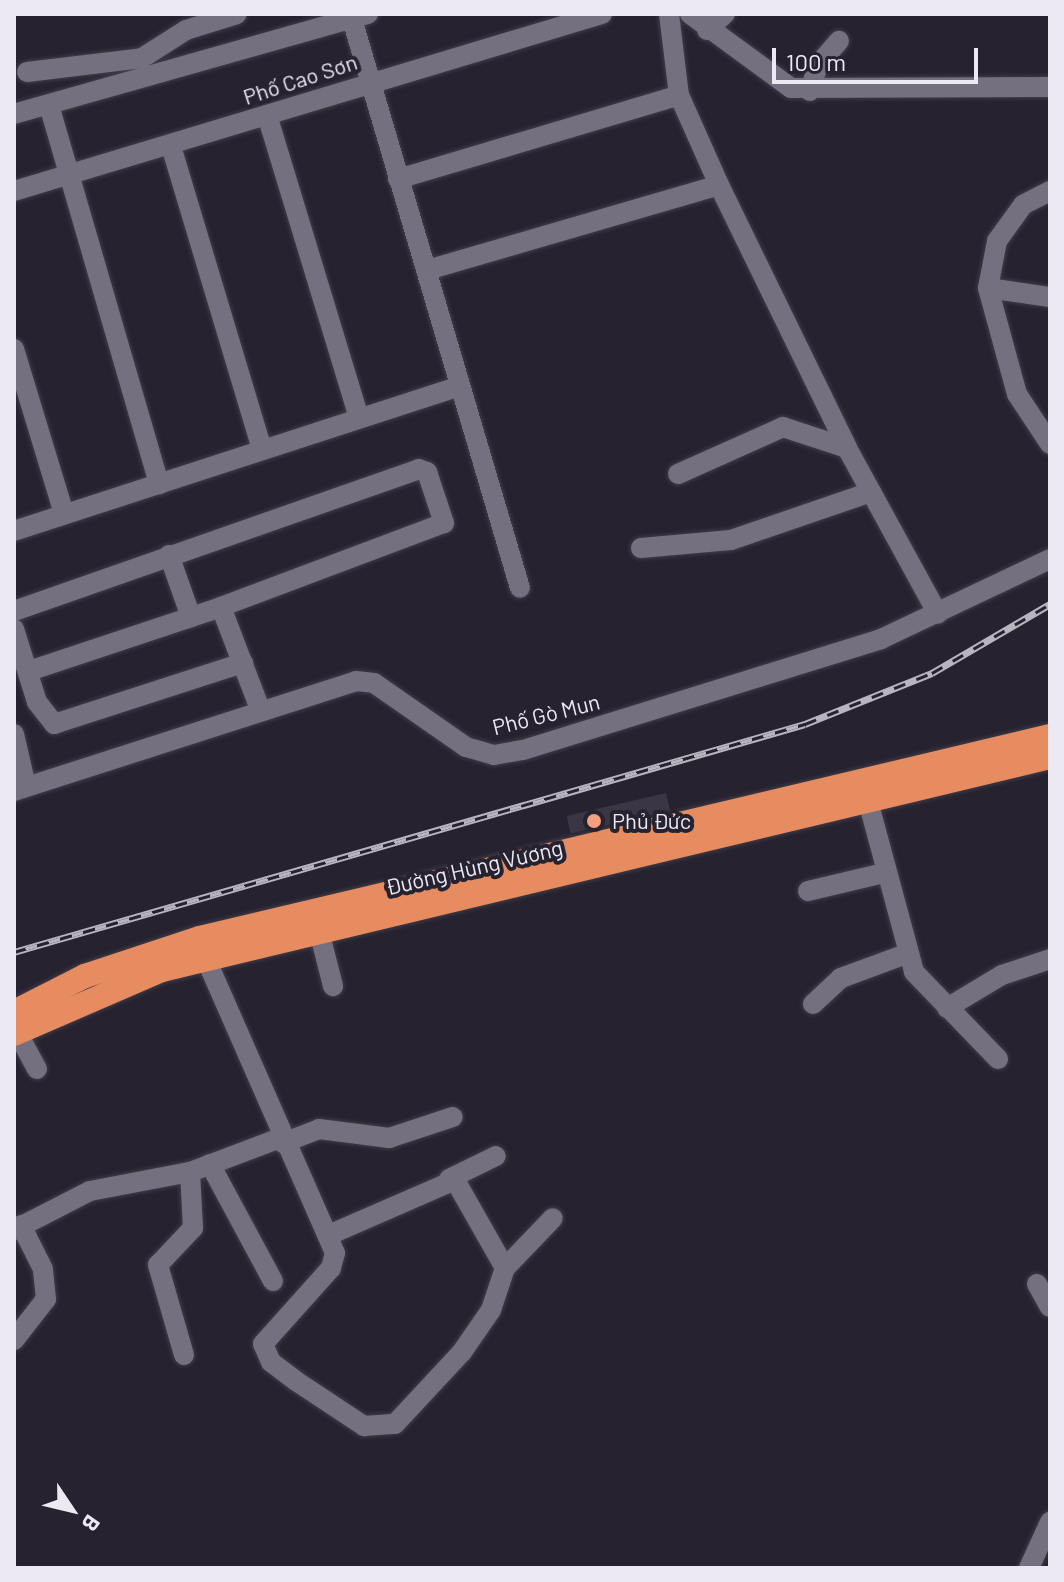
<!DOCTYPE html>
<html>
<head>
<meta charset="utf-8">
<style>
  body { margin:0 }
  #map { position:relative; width:1064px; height:1582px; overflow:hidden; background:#26222f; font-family:Barlow,sans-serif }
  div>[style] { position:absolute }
  .building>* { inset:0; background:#3b3645; transform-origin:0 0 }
  .roads { filter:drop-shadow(0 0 2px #403c47) drop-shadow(0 0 2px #403c47) }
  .minor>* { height:20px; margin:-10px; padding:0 10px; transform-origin:10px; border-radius:10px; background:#747080 }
  .highway>* { height:24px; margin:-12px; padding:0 12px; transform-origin:12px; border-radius:12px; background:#e78c60 }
  .rail>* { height:7px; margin-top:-3.5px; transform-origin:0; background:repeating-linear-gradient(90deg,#26222f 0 12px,#b9b5bf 0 24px); box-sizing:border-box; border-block:2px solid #b9b5bf }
  .dots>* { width:22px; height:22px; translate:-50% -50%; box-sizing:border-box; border:4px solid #26222f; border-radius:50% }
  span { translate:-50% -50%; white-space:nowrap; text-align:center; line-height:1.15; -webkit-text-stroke:8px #26222f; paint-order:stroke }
  .street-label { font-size:22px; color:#ece9f2 }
  .poi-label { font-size:22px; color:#ece9f2 }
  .left { translate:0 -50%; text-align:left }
  .frame { position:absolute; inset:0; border:16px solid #ece9f2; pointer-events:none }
  .north { position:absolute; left:32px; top:1470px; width:80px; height:80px; -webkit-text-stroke:6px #26222f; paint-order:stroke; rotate:125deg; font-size:22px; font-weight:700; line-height:32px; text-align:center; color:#ece9f2 }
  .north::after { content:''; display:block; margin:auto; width:28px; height:36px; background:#ece9f2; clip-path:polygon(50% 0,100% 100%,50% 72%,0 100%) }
  .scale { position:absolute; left:772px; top:48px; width:206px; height:36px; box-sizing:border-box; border:4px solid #ece9f2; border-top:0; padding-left:10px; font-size:24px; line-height:28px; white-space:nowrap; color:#ece9f2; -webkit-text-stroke:6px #26222f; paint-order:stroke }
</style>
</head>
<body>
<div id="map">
  <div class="building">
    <div style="left:666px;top:793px;width:18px;height:102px;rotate:77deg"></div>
  </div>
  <div class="roads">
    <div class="minor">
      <div style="left:669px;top:14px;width:82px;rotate:83deg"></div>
      <div style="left:679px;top:95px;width:98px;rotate:66deg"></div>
      <div style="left:719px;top:185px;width:292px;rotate:64deg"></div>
      <div style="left:847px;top:448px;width:189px;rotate:61.3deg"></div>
      <div style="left:690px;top:14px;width:125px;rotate:36.2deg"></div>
      <div style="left:791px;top:88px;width:259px;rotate:-0.2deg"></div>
      <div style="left:352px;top:19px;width:593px;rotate:73.55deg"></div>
      <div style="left:707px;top:30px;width:24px;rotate:-42deg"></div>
      <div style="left:27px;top:72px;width:116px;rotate:-6.9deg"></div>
      <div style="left:142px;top:58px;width:52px;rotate:-32.5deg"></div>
      <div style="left:186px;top:30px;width:53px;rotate:-17.4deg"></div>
      <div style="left:810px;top:91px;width:27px;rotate:-73deg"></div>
      <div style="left:818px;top:65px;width:32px;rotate:-49deg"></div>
      <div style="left:49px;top:105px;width:395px;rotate:73.8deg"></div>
      <div style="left:14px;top:114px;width:368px;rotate:-15.8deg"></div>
      <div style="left:267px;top:115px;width:316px;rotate:73.1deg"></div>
      <div style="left:171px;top:146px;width:317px;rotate:73.3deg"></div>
      <div style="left:398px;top:179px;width:293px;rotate:-16.6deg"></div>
      <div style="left:14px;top:191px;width:614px;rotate:-16.75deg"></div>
      <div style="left:1050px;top:191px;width:30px;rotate:153deg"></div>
      <div style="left:1023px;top:205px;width:44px;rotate:125.8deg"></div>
      <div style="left:997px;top:241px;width:48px;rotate:100.8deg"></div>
      <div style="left:988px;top:288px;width:110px;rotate:74.7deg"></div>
      <div style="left:1017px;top:394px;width:60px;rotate:56.6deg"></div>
      <div style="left:427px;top:270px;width:304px;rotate:-16.2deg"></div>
      <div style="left:988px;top:288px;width:63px;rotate:8.3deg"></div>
      <div style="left:14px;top:349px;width:172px;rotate:73.1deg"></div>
      <div style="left:678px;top:474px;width:115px;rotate:-24.1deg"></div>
      <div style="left:783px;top:427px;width:67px;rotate:18.2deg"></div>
      <div style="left:14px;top:531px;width:468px;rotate:-18deg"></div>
      <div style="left:641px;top:548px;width:90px;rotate:-5.1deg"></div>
      <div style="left:731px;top:540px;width:148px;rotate:-18.9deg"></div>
      <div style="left:169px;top:555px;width:66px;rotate:70.5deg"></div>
      <div style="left:14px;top:611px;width:429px;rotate:-19.3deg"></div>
      <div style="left:419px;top:469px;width:9px;rotate:21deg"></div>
      <div style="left:427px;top:472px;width:54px;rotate:71.6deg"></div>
      <div style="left:444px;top:523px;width:238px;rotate:159.4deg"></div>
      <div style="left:221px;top:607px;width:109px;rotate:69.1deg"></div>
      <div style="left:14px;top:629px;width:77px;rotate:72.5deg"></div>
      <div style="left:37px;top:702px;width:28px;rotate:52deg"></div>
      <div style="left:54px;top:724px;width:199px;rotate:-17.9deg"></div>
      <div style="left:29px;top:671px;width:202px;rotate:-18.4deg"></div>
      <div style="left:14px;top:734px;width:53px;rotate:77deg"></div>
      <div style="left:14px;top:791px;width:359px;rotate:-17.8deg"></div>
      <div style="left:356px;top:681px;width:18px;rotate:6deg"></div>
      <div style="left:374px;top:683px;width:112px;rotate:34.8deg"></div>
      <div style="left:466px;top:747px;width:29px;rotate:16deg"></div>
      <div style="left:494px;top:755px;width:29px;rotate:-10deg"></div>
      <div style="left:523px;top:750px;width:375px;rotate:-17.2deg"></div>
      <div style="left:881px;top:639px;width:187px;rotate:-25.3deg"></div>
      <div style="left:868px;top:801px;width:177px;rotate:74.9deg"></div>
      <div style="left:914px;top:972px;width:121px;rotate:46deg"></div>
      <div style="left:808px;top:891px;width:78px;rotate:-13.3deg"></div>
      <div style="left:319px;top:931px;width:57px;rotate:75.7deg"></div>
      <div style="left:206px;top:959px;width:321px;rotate:66.3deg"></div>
      <div style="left:335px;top:1253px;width:16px;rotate:105deg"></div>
      <div style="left:331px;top:1268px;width:102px;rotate:131.8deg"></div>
      <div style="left:263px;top:1344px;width:20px;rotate:66deg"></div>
      <div style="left:271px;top:1362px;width:31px;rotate:37deg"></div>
      <div style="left:296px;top:1381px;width:82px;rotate:33.5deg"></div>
      <div style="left:364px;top:1426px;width:31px;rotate:-4deg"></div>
      <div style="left:395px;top:1424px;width:98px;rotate:-47.1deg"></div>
      <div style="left:462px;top:1352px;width:51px;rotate:-55.4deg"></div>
      <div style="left:491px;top:1310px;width:44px;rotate:-71.6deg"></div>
      <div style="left:505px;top:1268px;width:69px;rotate:-46.2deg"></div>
      <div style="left:813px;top:1004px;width:38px;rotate:-43deg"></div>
      <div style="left:841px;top:978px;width:69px;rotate:-20.3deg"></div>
      <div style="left:947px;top:1008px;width:64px;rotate:-31deg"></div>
      <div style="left:1002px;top:975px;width:51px;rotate:-18.4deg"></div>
      <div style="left:17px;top:1032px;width:42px;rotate:61.6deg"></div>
      <div style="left:283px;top:1143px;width:39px;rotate:-21deg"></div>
      <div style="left:319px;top:1129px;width:71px;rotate:7.3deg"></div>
      <div style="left:389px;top:1138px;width:67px;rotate:-18.2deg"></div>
      <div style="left:210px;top:1164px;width:133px;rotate:61.7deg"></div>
      <div style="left:449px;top:1179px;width:52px;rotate:-26.1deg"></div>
      <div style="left:14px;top:1230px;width:85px;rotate:-27.2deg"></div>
      <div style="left:90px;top:1191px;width:102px;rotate:-10.8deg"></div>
      <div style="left:190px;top:1172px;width:96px;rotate:-20.7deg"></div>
      <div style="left:331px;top:1234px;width:135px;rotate:-23.5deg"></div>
      <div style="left:455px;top:1180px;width:101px;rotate:60.4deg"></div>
      <div style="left:1037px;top:1284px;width:26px;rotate:61deg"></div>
      <div style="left:14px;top:1340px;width:52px;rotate:-52deg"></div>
      <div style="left:46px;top:1299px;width:30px;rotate:-96deg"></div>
      <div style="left:43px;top:1269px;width:49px;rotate:-116.6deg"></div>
      <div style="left:184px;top:1355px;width:94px;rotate:-106.1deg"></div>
      <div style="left:158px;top:1265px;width:51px;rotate:-46.6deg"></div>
      <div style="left:193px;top:1228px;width:56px;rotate:-93.1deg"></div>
      <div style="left:1029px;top:1568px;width:51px;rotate:-65.5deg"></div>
    </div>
    <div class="highway">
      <div style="left:14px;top:1012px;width:80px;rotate:-26.9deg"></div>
      <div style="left:85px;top:976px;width:121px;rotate:-18.3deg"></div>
      <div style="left:200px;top:938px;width:874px;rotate:-13.37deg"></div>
      <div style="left:14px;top:1034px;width:161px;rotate:-23.4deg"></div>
      <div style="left:162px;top:970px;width:913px;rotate:-13.49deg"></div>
    </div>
  </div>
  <div class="rail">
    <div style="left:14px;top:952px;width:823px;rotate:-16.08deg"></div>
    <div style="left:805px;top:724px;width:137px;rotate:-21.9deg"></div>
    <div style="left:932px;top:673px;width:137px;rotate:-30.3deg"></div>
  </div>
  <div class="dots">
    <div style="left:594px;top:821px;background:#f1a17d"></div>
  </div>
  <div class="street-label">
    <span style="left:300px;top:79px;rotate:-18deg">Phố Cao Sơn</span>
    <span style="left:546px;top:714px;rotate:-14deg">Phố Gò Mun</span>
    <span style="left:474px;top:867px;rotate:-13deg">Đường Hùng Vương</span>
  </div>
  <div class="poi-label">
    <span class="left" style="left:612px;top:821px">Phủ Đức</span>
  </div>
  <div class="frame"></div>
  <div class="north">B</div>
  <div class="scale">100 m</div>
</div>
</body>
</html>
